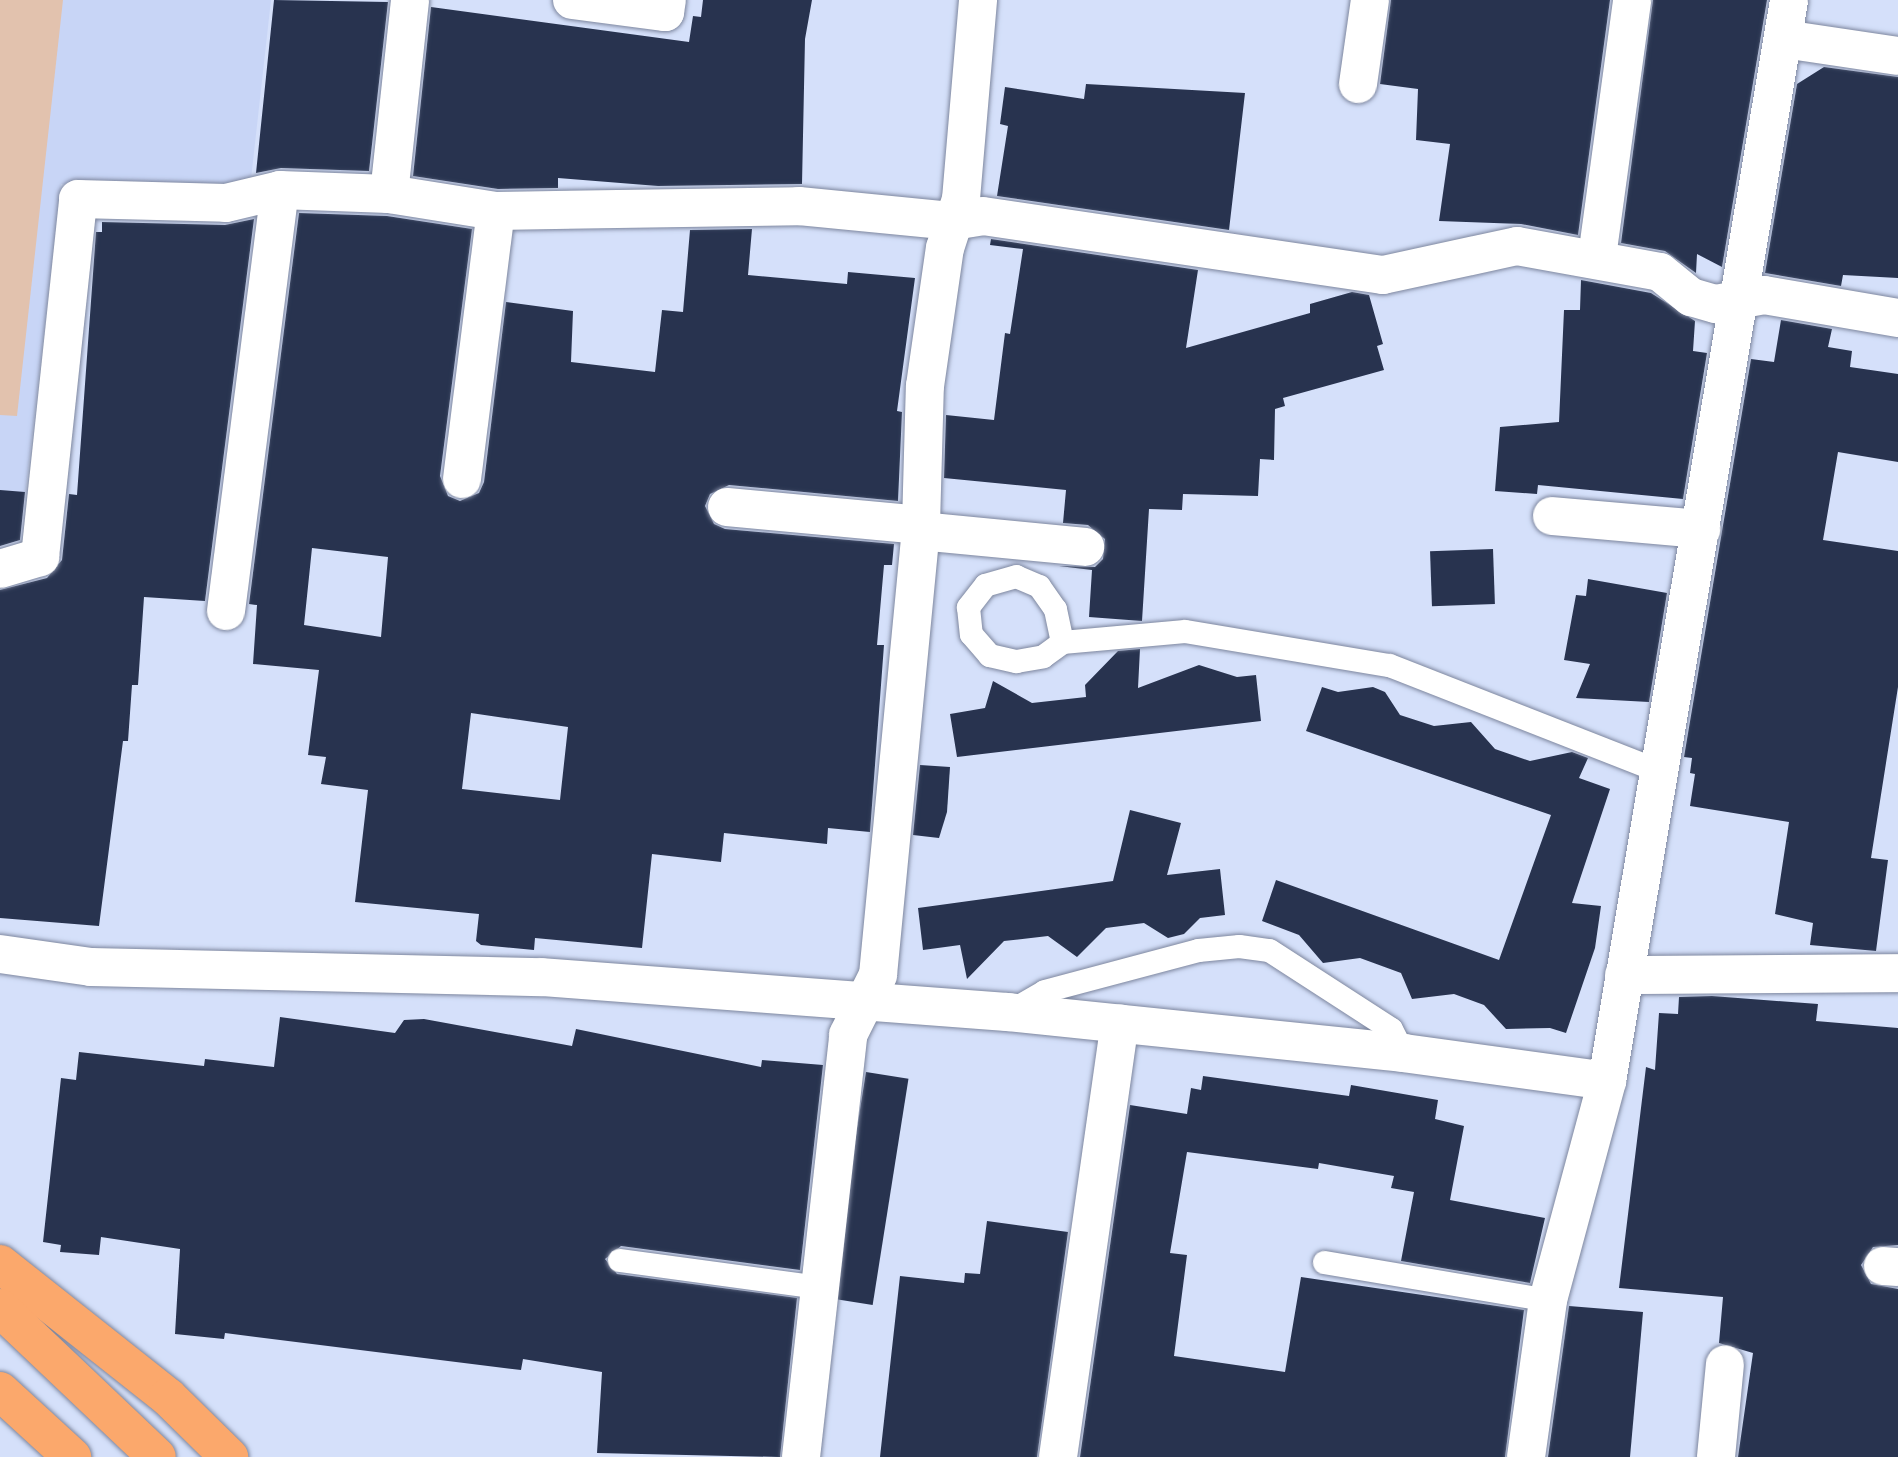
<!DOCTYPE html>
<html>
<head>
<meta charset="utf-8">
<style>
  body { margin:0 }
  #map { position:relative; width:1898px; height:1457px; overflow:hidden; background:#d5e0fa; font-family:Poppins,sans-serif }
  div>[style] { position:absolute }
  .built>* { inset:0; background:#c8d5f6 }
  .green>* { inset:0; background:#e2c2ae }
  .building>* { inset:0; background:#28334f; transform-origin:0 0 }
  .roads { filter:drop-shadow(0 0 2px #7d869e) drop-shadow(0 0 2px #7d869e) }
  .service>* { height:23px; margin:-11.5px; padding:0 11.5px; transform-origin:11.5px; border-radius:11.5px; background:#fff }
  .minor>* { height:38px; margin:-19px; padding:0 19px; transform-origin:19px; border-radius:19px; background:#fff }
  .trunk>* { height:38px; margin:-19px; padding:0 19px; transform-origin:19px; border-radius:19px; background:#fba86c }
  span { translate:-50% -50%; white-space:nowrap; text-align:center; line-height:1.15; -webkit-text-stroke:7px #e6edfd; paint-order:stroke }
</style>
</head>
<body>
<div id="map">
  <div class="built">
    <div style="clip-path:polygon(0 0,271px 0,251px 179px,230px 189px,61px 184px,20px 538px,0 543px)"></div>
  </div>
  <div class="green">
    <div style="clip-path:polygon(0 0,63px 0,17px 416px,0 415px)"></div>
  </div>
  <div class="building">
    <div style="clip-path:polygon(274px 0,388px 2px,369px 171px,281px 168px,256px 173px)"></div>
    <div style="clip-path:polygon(703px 0,812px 0,805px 39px,802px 184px,658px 186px,558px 178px,558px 188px,498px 189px,413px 176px,431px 7px,689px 42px,693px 16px,701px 17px)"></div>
    <div style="clip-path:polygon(1391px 0,1610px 0,1578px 235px,1521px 224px,1439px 221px,1450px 144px,1416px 140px,1418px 89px,1380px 84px)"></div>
    <div style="clip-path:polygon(1653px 0,1767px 0,1722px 267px,1697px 254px,1696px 273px,1665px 251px,1621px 243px)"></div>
    <div style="clip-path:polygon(1824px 67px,1898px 77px,1898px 278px,1843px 275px,1841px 286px,1765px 273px,1797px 84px)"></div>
    <div style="clip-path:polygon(1086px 84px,1245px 93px,1229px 230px,997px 196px,1008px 126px,1000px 124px,1005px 87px,1084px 99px)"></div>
    <div style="clip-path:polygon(evenodd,299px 213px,387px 216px,472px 229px,440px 476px,448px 496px,460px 501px,479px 493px,484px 482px,506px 302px,573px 311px,571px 362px,655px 372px,662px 310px,683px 312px,690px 230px,752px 229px,748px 275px,847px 284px,848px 272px,915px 278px,897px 411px,902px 412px,898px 501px,729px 485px,710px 494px,705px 506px,714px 524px,725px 529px,894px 544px,892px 565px,884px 565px,877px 645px,884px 645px,870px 832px,828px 828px,827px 844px,724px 833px,721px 862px,652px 854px,642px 948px,535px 938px,534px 950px,481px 945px,476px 941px,479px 914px,355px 902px,368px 790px,321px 784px,326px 757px,308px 755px,319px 670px,253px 664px,257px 605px,249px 604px,299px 213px,312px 548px,388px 557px,381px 637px,304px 625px,312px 548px,299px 213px,471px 713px,568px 727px,560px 800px,462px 789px,471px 713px)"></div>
    <div style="clip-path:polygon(254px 219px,205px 601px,144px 597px,138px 685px,132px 685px,128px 741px,123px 741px,99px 926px,0 918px,0 590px,47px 578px,62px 560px,69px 494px,77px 495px,96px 232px,102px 232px,102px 222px,225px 225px)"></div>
    <div style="clip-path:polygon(991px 239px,1198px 270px,1186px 348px,1310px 313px,1310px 304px,1352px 292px,1369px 295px,1383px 344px,1377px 346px,1384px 370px,1283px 398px,1285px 406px,1275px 409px,1274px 460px,1260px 459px,1258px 496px,1183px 494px,1182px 510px,1149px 509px,1142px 621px,1089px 617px,1092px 570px,1059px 566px,1095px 567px,1103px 559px,1105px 539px,1088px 525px,1063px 523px,1066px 490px,944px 478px,946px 415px,994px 420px,1005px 333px,1010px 334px,1023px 249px,990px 245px)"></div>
    <div style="clip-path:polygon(1581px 280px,1651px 293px,1695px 321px,1693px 351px,1707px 353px,1683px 499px,1538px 485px,1537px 494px,1495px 491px,1500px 427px,1559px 422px,1564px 310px,1580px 310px)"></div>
    <div style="clip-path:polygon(1781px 320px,1832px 329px,1828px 347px,1852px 351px,1850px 367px,1898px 374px,1898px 462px,1838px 452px,1823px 540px,1898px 551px,1898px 687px,1871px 858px,1888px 860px,1876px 951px,1810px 945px,1813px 923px,1775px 914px,1789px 822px,1690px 806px,1695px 774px,1690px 773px,1692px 758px,1684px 757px,1751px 359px,1774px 362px)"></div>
    <div style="clip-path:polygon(0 490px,25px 492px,20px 540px,0 546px)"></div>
    <div style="left:1493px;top:549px;width:55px;height:63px;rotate:88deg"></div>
    <div style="clip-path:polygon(1588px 579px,1667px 593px,1649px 702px,1576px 698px,1590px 664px,1564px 660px,1576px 595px,1586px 596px)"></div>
    <div style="clip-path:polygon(1140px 649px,1138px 688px,1199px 665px,1237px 677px,1256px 675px,1261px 721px,957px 757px,950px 714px,985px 708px,993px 681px,1032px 703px,1086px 697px,1085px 685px,1118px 651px)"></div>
    <div style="clip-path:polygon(1322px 687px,1338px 692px,1373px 687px,1385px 692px,1400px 715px,1434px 726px,1471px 722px,1495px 749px,1530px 761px,1572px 752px,1588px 758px,1579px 778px,1610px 789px,1572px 903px,1601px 906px,1595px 948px,1566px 1033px,1550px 1028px,1506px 1029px,1484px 1005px,1454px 994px,1412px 999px,1401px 973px,1360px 958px,1323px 963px,1299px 935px,1262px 921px,1276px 880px,1499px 960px,1551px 815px,1306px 731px)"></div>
    <div style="clip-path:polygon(920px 765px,950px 767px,947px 812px,939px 838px,913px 835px)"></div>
    <div style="clip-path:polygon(1130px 810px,1181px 823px,1167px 875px,1220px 869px,1225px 915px,1200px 918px,1184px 934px,1168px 938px,1144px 923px,1106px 928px,1077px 957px,1048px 936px,1004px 941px,967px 979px,960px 945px,923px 950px,918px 908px,1113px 881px)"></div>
    <div style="clip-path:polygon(1712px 996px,1818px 1004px,1816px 1021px,1898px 1028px,1898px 1245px,1873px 1247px,1861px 1265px,1871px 1284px,1898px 1289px,1898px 1457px,1738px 1457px,1753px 1353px,1719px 1343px,1723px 1297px,1619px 1288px,1646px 1067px,1655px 1070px,1659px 1013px,1678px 1014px,1679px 997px)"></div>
    <div style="clip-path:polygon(280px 1017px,395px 1033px,404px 1020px,424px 1019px,572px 1046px,576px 1029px,761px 1067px,762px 1060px,823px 1065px,800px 1270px,621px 1246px,605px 1259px,617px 1274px,797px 1298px,780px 1457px,597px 1453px,602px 1372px,523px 1359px,521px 1370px,225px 1333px,224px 1339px,175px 1334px,180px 1249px,101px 1237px,99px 1255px,60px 1252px,61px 1245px,43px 1242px,61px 1078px,76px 1080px,79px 1052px,204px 1066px,205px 1059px,274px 1067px)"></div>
    <div style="left:866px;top:1072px;width:43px;height:229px;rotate:9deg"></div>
    <div style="clip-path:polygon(1203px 1076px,1349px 1096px,1351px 1085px,1438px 1100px,1435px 1119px,1464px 1126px,1450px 1200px,1545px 1218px,1530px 1283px,1401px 1261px,1414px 1192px,1391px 1188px,1394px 1176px,1319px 1163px,1318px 1169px,1187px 1152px,1170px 1253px,1187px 1255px,1174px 1356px,1285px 1372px,1301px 1277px,1524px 1310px,1505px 1457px,1080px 1457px,1130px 1105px,1187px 1114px,1191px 1088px,1201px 1090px)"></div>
    <div style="clip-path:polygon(987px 1221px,1068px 1232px,1037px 1457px,880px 1457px,900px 1276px,964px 1283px,965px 1273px,980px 1274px)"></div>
    <div style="clip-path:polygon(1569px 1306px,1643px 1312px,1630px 1457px,1548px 1457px)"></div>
  </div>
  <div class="roads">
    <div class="service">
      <div style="left:1062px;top:642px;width:34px;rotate:-102deg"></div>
      <div style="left:1055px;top:609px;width:28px;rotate:-125deg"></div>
      <div style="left:1039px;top:586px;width:25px;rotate:-157deg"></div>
      <div style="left:1016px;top:576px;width:32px;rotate:164deg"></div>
      <div style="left:985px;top:585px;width:28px;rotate:128deg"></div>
      <div style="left:968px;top:607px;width:27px;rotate:84deg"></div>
      <div style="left:971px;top:634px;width:28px;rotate:49deg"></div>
      <div style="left:989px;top:655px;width:28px;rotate:13deg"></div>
      <div style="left:1016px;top:661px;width:27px;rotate:-10deg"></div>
      <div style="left:1043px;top:656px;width:24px;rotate:-36deg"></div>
      <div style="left:1062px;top:642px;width:123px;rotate:-5.1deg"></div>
      <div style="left:1185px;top:631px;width:207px;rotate:9.5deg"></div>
      <div style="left:1389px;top:665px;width:290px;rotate:21.4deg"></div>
      <div style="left:1010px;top:1011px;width:39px;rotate:-30deg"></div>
      <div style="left:1044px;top:991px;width:159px;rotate:-14.9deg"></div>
      <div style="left:1198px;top:950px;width:41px;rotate:-5.6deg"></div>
      <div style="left:1239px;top:946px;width:30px;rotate:8deg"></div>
      <div style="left:1269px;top:950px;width:145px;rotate:32.9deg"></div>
      <div style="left:1391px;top:1029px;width:27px;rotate:63deg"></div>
      <div style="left:619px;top:1260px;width:203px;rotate:7.7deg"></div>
      <div style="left:1324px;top:1262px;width:227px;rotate:9.6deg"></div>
    </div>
    <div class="minor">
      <div style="left:572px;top:0;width:94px;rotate:7.4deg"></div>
      <div style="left:665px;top:12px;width:12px;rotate:-81deg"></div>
      <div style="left:1784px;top:39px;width:115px;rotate:8.5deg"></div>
      <div style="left:1358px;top:84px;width:85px;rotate:-81.9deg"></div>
      <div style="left:389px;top:194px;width:195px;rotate:-83.8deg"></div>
      <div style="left:1597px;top:257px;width:259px;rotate:-82.2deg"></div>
      <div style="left:462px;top:479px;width:270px;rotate:-82.8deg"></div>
      <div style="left:727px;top:507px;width:195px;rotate:5.3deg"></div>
      <div style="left:1552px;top:516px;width:150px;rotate:5deg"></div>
      <div style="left:920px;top:531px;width:166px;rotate:5.5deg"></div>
      <div style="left:0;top:569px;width:42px;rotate:-16.7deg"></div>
      <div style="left:40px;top:557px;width:360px;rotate:-83.9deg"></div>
      <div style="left:78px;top:199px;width:148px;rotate:1.5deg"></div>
      <div style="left:226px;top:203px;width:56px;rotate:-13.5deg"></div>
      <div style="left:280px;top:190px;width:109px;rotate:2.1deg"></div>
      <div style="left:389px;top:194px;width:108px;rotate:9deg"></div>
      <div style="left:496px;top:211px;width:303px;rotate:-0.9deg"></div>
      <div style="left:799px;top:206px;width:155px;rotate:5.6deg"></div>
      <div style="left:953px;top:221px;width:30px;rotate:-9deg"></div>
      <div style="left:983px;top:216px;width:404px;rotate:8.4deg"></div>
      <div style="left:1383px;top:275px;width:137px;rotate:-12.2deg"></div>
      <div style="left:1517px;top:246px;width:145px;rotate:10.3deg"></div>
      <div style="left:1660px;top:272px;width:40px;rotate:39deg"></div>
      <div style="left:1691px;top:297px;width:26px;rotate:16deg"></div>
      <div style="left:1716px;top:304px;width:49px;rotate:-10.6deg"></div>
      <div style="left:1764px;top:295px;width:136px;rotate:9.7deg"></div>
      <div style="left:226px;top:611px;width:424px;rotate:-82.7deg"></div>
      <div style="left:0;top:954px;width:92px;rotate:8.1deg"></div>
      <div style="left:91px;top:967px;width:451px;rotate:1.3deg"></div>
      <div style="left:542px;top:977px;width:467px;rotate:4.3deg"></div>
      <div style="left:1008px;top:1012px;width:397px;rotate:5.9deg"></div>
      <div style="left:1403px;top:1053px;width:206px;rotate:7.8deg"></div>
      <div style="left:1624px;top:975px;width:274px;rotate:-0.4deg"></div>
      <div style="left:1883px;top:1266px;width:15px;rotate:4deg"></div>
      <div style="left:801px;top:1457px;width:425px;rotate:-83.6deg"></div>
      <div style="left:848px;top:1035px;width:67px;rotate:-63.4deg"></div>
      <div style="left:878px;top:975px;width:452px;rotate:-84.5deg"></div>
      <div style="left:921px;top:525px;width:139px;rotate:-88.4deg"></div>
      <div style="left:925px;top:386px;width:139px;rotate:-81.8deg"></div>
      <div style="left:945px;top:248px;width:52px;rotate:-71.9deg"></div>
      <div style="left:961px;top:199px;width:200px;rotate:-85.1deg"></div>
      <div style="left:1058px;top:1457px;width:438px;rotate:-81.9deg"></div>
      <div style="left:1526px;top:1457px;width:159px;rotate:-82deg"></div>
      <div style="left:1548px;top:1300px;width:227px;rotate:-74.9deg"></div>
      <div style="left:1607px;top:1081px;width:1096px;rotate:-80.44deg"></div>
      <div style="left:1716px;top:1457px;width:93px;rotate:-84.5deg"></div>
    </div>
    <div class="trunk">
      <div style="left:0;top:1264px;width:214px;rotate:38.4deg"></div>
      <div style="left:168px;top:1397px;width:86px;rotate:44.5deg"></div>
      <div style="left:0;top:1308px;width:216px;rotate:43.5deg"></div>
      <div style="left:0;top:1391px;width:98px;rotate:42.5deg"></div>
    </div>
  </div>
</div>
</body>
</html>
